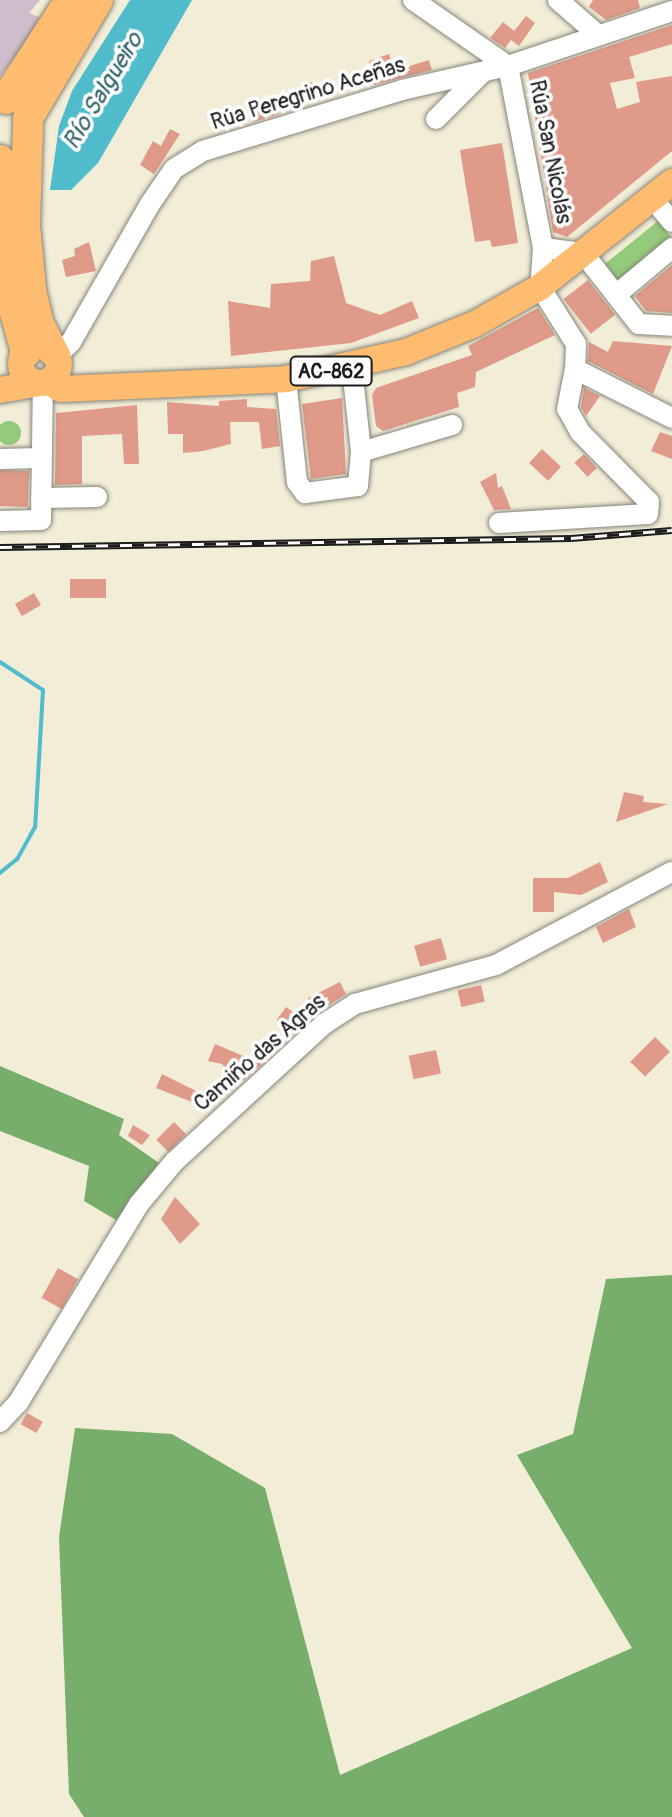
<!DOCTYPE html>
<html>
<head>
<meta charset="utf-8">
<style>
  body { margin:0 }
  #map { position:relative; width:672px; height:1817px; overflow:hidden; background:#f1edd7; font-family:Pangolin,sans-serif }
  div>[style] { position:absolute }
  .industrial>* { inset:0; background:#d0bdcc }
  .green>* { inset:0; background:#94ca7b; transform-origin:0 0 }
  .round { border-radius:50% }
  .forest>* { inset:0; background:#77ae6b }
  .water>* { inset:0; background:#50bccb }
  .stream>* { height:4px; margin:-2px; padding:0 2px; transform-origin:2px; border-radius:2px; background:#50bccb }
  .building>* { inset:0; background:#df9a89; transform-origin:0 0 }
  .roads { filter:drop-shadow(0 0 2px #86847a) drop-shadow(0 0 2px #86847a) }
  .minor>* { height:20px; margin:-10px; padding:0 10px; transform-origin:10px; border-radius:10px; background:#fff }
  .major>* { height:26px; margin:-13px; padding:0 13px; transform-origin:13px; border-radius:13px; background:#febc70 }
  .major>.ring { margin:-13px; padding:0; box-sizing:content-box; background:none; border:26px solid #febc70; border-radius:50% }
  .highway>* { height:30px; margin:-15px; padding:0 15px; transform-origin:15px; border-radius:15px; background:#febc70 }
  .rail>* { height:7px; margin-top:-3.5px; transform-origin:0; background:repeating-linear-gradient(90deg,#fff 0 12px,#1c1c1c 0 24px); box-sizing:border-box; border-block:2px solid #1c1c1c }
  span { translate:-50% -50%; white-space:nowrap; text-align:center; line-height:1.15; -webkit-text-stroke:7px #fff; paint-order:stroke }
  .shield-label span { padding:2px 6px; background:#fff; border:2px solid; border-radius:6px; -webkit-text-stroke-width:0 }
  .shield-label { font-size:20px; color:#1c1c1c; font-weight:700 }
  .street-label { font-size:22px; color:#1c1c1c }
  .water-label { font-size:24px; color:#33646b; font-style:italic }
</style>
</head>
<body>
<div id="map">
  <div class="industrial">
    <div style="clip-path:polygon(0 0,40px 0,29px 13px,44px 19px,0 76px)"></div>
  </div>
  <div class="green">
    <div style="left:658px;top:221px;width:22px;height:74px;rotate:51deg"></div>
    <div class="round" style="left:-3px;top:421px;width:24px;height:24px"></div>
  </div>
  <div class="forest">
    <div style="clip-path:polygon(0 1066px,124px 1119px,119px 1135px,159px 1163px,116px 1220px,84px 1201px,89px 1166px,0 1131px)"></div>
    <div style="clip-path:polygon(672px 1275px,672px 1817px,84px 1817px,69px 1794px,59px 1537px,75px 1428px,172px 1434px,265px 1488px,340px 1775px,632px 1648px,517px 1455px,573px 1434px,606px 1279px)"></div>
  </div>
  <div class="water">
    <div style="clip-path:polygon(130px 0,192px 0,98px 163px,71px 190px,50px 190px,59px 126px,72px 91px)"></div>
  </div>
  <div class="stream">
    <div style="left:0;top:662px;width:51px;rotate:33.1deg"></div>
    <div style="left:43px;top:690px;width:137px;rotate:93.3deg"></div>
    <div style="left:35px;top:827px;width:37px;rotate:119deg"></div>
    <div style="left:17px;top:859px;width:22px;rotate:141deg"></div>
  </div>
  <div class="building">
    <div style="clip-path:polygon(593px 0,638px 0,640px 8px,606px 20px,589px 7px)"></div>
    <div style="clip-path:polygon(526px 16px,535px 23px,519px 46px,511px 40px,505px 48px,490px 38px,503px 22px,514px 31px)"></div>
    <div style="clip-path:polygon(672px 25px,672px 44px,629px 57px,635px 78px,610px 83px,617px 109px,640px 102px,636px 82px,672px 76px,672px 151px,567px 237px,553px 232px,528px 73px)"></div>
    <div style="clip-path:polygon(389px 54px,391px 61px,398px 58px,400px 69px,429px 60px,432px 70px,374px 85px,369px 61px)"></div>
    <div style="clip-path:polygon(312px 82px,319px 96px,300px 102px,295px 89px)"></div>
    <div style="clip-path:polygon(276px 98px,279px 114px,254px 122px,250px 104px)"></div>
    <div style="clip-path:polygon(170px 129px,180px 134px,154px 174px,140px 165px,153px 141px,161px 146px)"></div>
    <div style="clip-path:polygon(502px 143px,518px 243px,492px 247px,490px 240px,475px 242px,460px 150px)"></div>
    <div style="clip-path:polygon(89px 242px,96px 271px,66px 277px,62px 260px,75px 256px,74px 249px)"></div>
    <div style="clip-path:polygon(334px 256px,346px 303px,380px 315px,412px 301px,419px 318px,351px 343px,231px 356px,228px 301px,270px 308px,271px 284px,310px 281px,311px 261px)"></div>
    <div style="clip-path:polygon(672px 265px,672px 313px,646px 311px,635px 296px)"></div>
    <div style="left:588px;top:280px;width:44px;height:31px;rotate:52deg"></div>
    <div style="clip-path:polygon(538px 308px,555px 335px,476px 372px,475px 387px,457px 393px,459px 407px,383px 431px,376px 426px,372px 395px,376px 388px,472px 355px,468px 346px)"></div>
    <div style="clip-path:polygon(613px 341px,672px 346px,653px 394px,588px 361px,589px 342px,608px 352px)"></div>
    <div style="clip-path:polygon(584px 388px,600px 396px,586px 416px,581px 407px)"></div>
    <div style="clip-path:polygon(342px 398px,346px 474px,311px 479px,302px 404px)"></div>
    <div style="clip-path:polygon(247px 399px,247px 407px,276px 409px,280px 446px,262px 449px,259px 422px,230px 422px,231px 444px,203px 451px,183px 453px,183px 434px,168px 434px,167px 402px,219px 406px,219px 401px)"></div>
    <div style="clip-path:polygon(137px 405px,139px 464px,124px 464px,122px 434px,82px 436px,82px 484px,55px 485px,56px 413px)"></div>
    <div style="clip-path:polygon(660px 432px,672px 436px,672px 459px,651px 451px)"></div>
    <div style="left:542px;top:449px;width:26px;height:19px;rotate:43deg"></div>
    <div style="left:584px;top:454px;width:19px;height:13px;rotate:47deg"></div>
    <div style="left:29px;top:471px;width:36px;height:29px;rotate:92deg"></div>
    <div style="clip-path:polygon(496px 473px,498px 488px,502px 486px,511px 509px,494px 510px,480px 482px)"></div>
    <div style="left:106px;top:579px;width:19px;height:36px;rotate:90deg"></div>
    <div style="left:34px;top:593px;width:14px;height:22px;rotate:60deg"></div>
    <div style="clip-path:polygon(624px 792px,644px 796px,643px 802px,668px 804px,616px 822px)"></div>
    <div style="clip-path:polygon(600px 862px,608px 882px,581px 895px,554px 892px,554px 912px,533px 912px,533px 878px,568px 878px)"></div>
    <div style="clip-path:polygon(629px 909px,636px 927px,603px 943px,596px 927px)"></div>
    <div style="left:441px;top:938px;width:22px;height:28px;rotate:74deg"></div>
    <div style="clip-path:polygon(340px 982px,346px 994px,315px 1014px,308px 998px)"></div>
    <div style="left:481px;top:985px;width:17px;height:24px;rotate:77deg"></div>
    <div style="left:286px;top:1007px;width:22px;height:16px;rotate:36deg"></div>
    <div style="left:655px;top:1037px;width:21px;height:35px;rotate:45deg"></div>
    <div style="clip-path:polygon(215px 1044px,262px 1064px,241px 1083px,222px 1064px,208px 1061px)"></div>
    <div style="left:436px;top:1050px;width:24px;height:28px;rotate:78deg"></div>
    <div style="clip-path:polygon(162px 1074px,196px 1091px,192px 1102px,156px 1088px)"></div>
    <div style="left:174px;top:1122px;width:17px;height:25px;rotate:45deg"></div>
    <div style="clip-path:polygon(133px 1125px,150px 1135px,142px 1145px,128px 1136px)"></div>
    <div style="clip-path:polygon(175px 1197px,200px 1224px,180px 1244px,161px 1219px)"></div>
    <div style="left:58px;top:1268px;width:23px;height:34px;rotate:29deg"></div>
    <div style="left:27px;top:1413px;width:18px;height:13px;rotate:29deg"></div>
  </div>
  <div class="roads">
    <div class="minor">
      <div style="left:413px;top:0;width:116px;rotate:34.8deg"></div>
      <div style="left:508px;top:66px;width:185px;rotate:79.1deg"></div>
      <div style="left:543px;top:248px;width:39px;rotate:94deg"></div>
      <div style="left:540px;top:287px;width:67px;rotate:57.7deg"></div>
      <div style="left:576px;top:344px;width:25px;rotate:92deg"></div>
      <div style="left:575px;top:369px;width:109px;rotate:26.8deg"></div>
      <div style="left:558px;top:0;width:52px;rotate:41.1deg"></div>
      <div style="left:436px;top:119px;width:65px;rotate:-45deg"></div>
      <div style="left:652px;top:198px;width:31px;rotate:50deg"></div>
      <div style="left:543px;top:248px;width:40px;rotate:7.1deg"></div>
      <div style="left:583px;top:253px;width:53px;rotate:51.8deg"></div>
      <div style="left:616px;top:295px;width:73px;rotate:-40deg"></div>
      <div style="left:616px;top:295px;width:37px;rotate:52deg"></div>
      <div style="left:639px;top:324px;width:33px;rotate:3deg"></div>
      <div style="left:57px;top:356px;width:20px;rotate:-45deg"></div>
      <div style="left:71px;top:342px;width:159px;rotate:-60.2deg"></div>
      <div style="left:150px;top:204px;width:42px;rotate:-55.6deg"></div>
      <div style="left:174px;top:169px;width:34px;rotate:-32deg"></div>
      <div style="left:203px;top:151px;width:208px;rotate:-17deg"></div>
      <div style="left:402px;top:90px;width:109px;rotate:-12.8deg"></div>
      <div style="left:508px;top:66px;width:173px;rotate:-18.5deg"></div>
      <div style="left:286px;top:379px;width:104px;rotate:83.9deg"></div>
      <div style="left:297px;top:482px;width:14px;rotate:54deg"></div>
      <div style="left:305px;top:493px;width:53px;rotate:-7.5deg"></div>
      <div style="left:358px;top:486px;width:34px;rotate:-85deg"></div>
      <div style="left:361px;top:452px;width:84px;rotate:-96.1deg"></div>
      <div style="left:361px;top:452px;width:95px;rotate:-16.5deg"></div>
      <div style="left:0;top:459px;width:41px;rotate:-1.4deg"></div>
      <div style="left:41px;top:498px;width:56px;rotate:-1deg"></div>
      <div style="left:0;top:521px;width:41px;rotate:-1.4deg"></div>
      <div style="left:41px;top:520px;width:137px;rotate:-89.2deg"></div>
      <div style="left:499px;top:523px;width:149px;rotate:-3.5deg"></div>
      <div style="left:648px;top:514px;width:12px;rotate:-85deg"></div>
      <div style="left:649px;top:502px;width:98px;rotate:-134.6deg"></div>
      <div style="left:580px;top:432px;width:26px;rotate:-119deg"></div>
      <div style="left:567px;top:409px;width:41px;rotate:-78.7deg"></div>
      <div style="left:0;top:1422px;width:26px;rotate:-47deg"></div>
      <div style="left:18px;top:1403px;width:233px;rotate:-58.7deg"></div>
      <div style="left:139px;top:1204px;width:55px;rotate:-50.2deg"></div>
      <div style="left:174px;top:1162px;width:204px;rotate:-42.6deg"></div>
      <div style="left:324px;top:1024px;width:37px;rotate:-33deg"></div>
      <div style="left:355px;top:1004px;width:146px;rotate:-15.5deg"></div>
      <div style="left:496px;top:965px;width:199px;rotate:-27.9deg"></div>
    </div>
    <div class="major">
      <div class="ring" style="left:21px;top:345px;width:12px;height:12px"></div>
      <div style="left:48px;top:381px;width:15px;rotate:32deg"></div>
      <div style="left:61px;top:389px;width:225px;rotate:-2.5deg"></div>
      <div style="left:286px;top:379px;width:123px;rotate:-12.7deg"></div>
      <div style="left:406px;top:352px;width:74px;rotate:-22.1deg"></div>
      <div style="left:475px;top:324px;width:75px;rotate:-29.6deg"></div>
      <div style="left:540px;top:287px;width:169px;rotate:-38.5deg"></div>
      <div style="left:0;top:390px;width:39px;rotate:-10deg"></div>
    </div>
    <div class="highway">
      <div style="left:6px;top:99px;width:118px;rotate:-57.1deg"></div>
      <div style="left:28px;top:118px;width:137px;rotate:-59.3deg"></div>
      <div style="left:28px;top:125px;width:100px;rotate:91.7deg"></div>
      <div style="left:25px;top:225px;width:65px;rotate:84.7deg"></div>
      <div style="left:31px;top:290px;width:35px;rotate:77deg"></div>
      <div style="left:39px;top:324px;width:30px;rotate:63deg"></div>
      <div style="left:0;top:160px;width:124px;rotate:86.8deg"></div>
      <div style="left:7px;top:284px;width:71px;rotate:74.4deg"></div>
    </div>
  </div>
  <div class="rail">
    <div style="left:0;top:547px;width:571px;rotate:-0.9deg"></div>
    <div style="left:571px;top:538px;width:101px;rotate:-4.5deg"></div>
  </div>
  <div class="shield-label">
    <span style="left:331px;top:371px">AC-862</span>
  </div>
  <div class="street-label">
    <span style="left:308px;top:94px;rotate:-17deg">Rúa Peregrino Aceñas</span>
    <span style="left:550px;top:152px;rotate:79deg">Rúa San Nicolás</span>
    <span style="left:260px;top:1053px;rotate:-41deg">Camiño das Agras</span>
  </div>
  <div class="water-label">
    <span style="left:103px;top:91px;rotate:-59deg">Río Salgueiro</span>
  </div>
</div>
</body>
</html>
